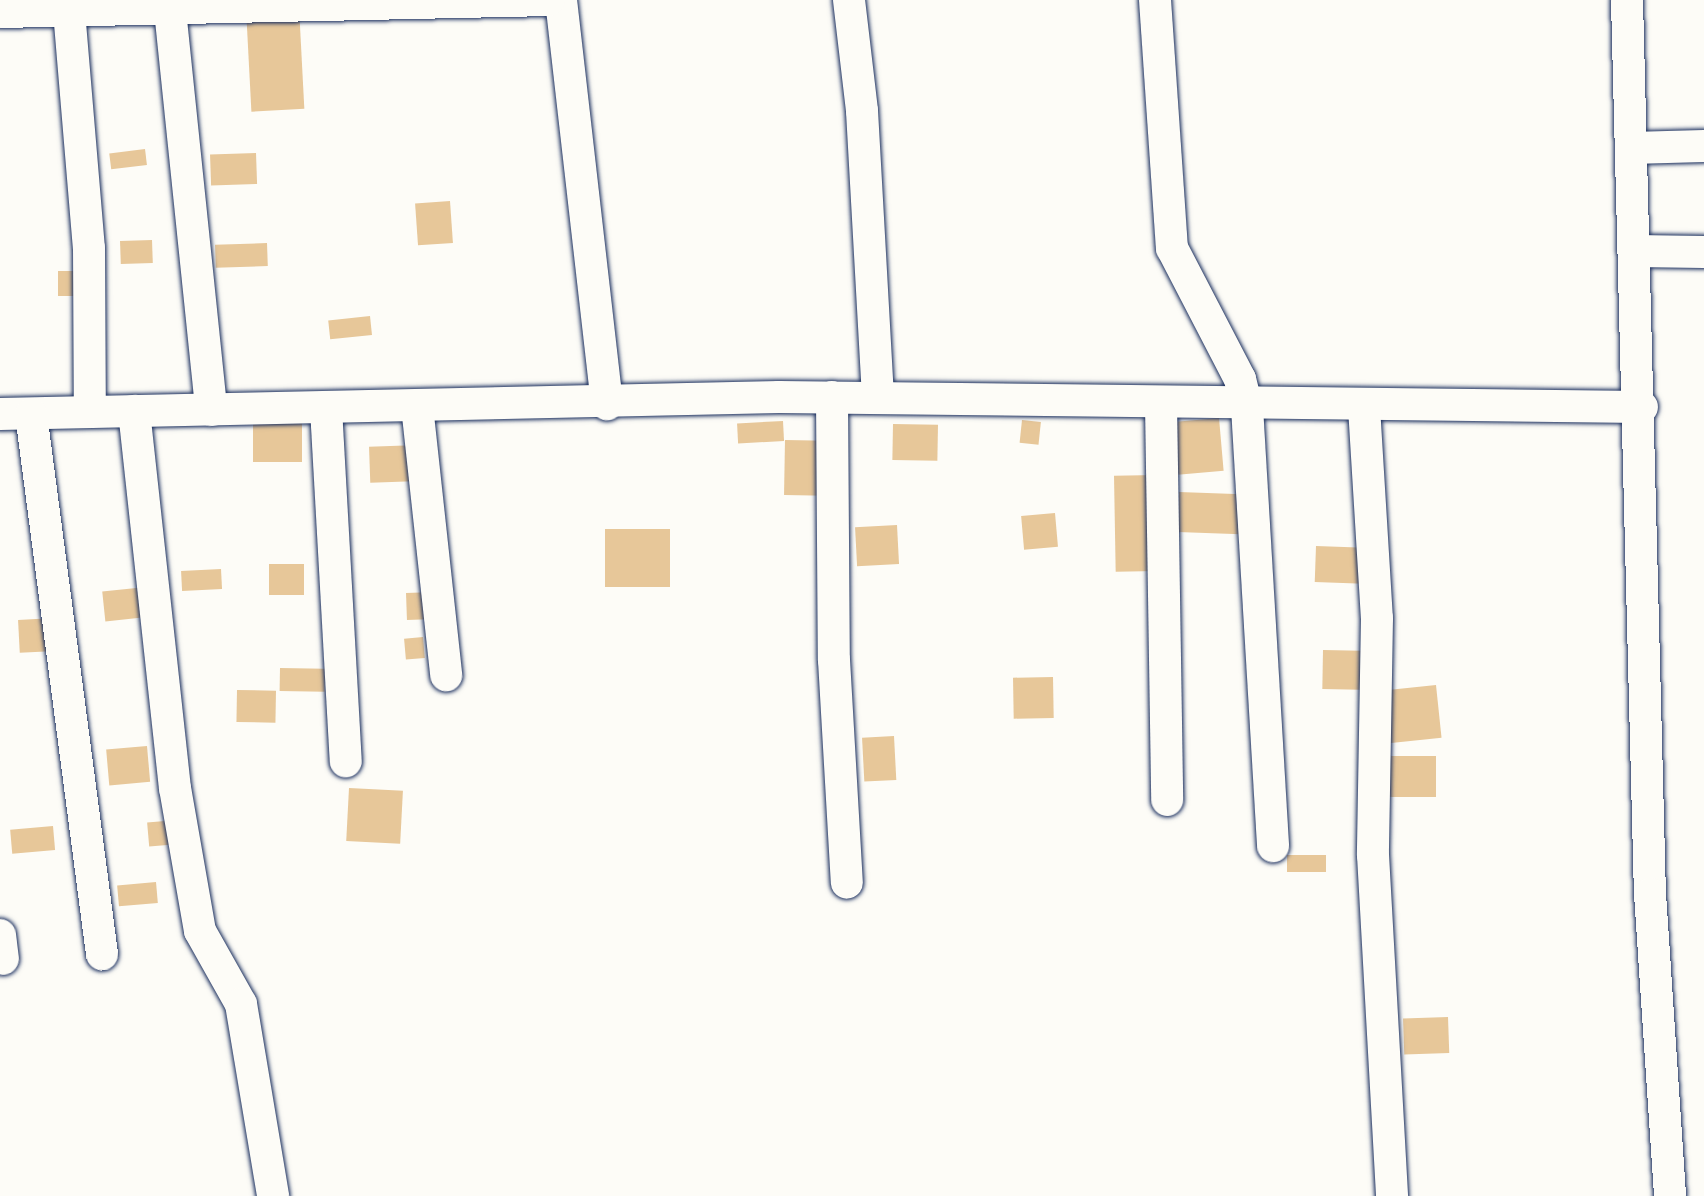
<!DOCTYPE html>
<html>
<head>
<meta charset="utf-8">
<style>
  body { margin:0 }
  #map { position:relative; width:1704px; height:1196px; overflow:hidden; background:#fdfcf7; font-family:Mali,sans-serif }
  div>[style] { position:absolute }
  .building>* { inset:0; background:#e7c799; transform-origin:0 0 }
  .roads { filter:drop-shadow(0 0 2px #1b2f5e) drop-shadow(0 0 2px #1b2f5e) }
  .minor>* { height:32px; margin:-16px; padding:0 16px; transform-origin:16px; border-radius:16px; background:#fdfcf7 }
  span { translate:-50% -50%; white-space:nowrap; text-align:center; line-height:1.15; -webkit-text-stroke:8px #fdfcf7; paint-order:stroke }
</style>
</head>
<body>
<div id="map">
  <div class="building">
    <div style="left:299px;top:7px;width:102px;height:53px;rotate:87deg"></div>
    <div style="left:145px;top:149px;width:16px;height:36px;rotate:83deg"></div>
    <div style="left:256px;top:153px;width:31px;height:46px;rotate:88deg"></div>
    <div style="left:450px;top:201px;width:42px;height:35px;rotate:86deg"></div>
    <div style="left:152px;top:240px;width:23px;height:32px;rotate:88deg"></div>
    <div style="left:267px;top:243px;width:23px;height:52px;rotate:88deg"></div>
    <div style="left:58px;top:271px;width:16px;height:25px"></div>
    <div style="left:370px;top:316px;width:19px;height:42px;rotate:84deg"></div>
    <div style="left:1219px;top:418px;width:53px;height:46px;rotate:85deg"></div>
    <div style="left:1022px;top:420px;width:19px;height:23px;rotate:6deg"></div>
    <div style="left:302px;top:421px;width:41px;height:49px;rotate:90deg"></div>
    <div style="left:783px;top:421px;width:20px;height:46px;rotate:87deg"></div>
    <div style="left:893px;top:424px;width:45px;height:36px;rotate:1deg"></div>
    <div style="left:785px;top:440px;width:42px;height:55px;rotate:1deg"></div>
    <div style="left:419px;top:445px;width:36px;height:50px;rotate:88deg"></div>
    <div style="left:1156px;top:475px;width:96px;height:42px;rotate:89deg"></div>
    <div style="left:1179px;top:492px;width:70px;height:40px;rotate:2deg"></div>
    <div style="left:1055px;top:513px;width:34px;height:34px;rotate:85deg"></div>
    <div style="left:897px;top:525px;width:39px;height:42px;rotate:87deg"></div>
    <div style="left:605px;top:529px;width:65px;height:58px"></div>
    <div style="left:1316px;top:546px;width:49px;height:36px;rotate:2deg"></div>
    <div style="left:269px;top:564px;width:35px;height:31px"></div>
    <div style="left:221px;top:569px;width:20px;height:40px;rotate:87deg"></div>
    <div style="left:146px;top:587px;width:30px;height:44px;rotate:84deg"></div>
    <div style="left:434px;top:592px;width:27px;height:28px;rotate:88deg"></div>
    <div style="left:54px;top:618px;width:33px;height:36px;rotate:87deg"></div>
    <div style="left:423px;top:637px;width:21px;height:19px;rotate:85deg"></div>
    <div style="left:1323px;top:650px;width:51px;height:39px;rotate:1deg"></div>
    <div style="left:280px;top:668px;width:45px;height:23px;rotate:1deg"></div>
    <div style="left:1053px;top:677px;width:41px;height:40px;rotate:89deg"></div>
    <div style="left:1436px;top:685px;width:53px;height:53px;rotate:84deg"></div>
    <div style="left:237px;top:690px;width:39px;height:32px;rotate:1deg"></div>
    <div style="left:894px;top:736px;width:44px;height:32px;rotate:87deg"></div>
    <div style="left:147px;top:746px;width:36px;height:41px;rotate:85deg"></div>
    <div style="left:1389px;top:756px;width:47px;height:41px"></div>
    <div style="left:349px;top:788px;width:54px;height:53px;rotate:3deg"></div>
    <div style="left:177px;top:820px;width:24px;height:30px;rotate:85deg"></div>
    <div style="left:53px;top:826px;width:24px;height:43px;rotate:85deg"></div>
    <div style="left:1287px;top:855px;width:39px;height:17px"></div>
    <div style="left:156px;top:882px;width:21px;height:39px;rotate:85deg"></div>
    <div style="left:1448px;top:1017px;width:36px;height:45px;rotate:88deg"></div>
  </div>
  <div class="roads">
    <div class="minor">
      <div style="left:561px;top:0;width:407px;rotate:83.5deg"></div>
      <div style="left:849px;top:0;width:112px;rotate:83.3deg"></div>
      <div style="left:862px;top:111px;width:287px;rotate:86.8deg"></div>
      <div style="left:1155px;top:0;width:249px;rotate:86.1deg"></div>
      <div style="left:1172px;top:248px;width:148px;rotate:62.6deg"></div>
      <div style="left:1240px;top:379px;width:29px;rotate:76deg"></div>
      <div style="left:1247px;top:407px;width:440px;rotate:86.6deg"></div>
      <div style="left:1627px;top:0;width:894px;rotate:88.53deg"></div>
      <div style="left:1650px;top:894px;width:303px;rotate:86.2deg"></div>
      <div style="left:170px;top:10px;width:402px;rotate:84.1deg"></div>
      <div style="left:69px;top:11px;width:238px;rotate:85.2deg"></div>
      <div style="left:89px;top:248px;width:164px;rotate:89.7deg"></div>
      <div style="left:0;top:12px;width:549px;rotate:-1.25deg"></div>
      <div style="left:1631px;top:148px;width:73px;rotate:-1.6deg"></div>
      <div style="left:1635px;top:251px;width:69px;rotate:0.8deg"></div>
      <div style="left:832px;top:397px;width:263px;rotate:89.6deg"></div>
      <div style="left:834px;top:660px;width:223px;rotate:86.7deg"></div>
      <div style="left:1161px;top:404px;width:396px;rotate:89.1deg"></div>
      <div style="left:417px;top:406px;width:271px;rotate:83.8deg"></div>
      <div style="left:1364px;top:407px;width:211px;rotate:86.5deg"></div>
      <div style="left:1377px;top:618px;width:237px;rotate:91deg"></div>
      <div style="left:1373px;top:855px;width:342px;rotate:86.8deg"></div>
      <div style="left:326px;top:408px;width:354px;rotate:86.8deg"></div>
      <div style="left:134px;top:411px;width:379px;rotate:83.8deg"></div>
      <div style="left:175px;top:788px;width:145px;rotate:80.1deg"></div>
      <div style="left:200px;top:931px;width:84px;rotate:60.7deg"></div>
      <div style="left:241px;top:1004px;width:195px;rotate:80.5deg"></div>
      <div style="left:0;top:414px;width:779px;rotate:-1.25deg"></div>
      <div style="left:779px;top:397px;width:863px;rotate:0.66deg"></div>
      <div style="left:31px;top:414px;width:545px;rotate:82.51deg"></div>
      <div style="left:0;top:935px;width:24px;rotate:83deg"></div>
    </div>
  </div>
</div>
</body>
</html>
